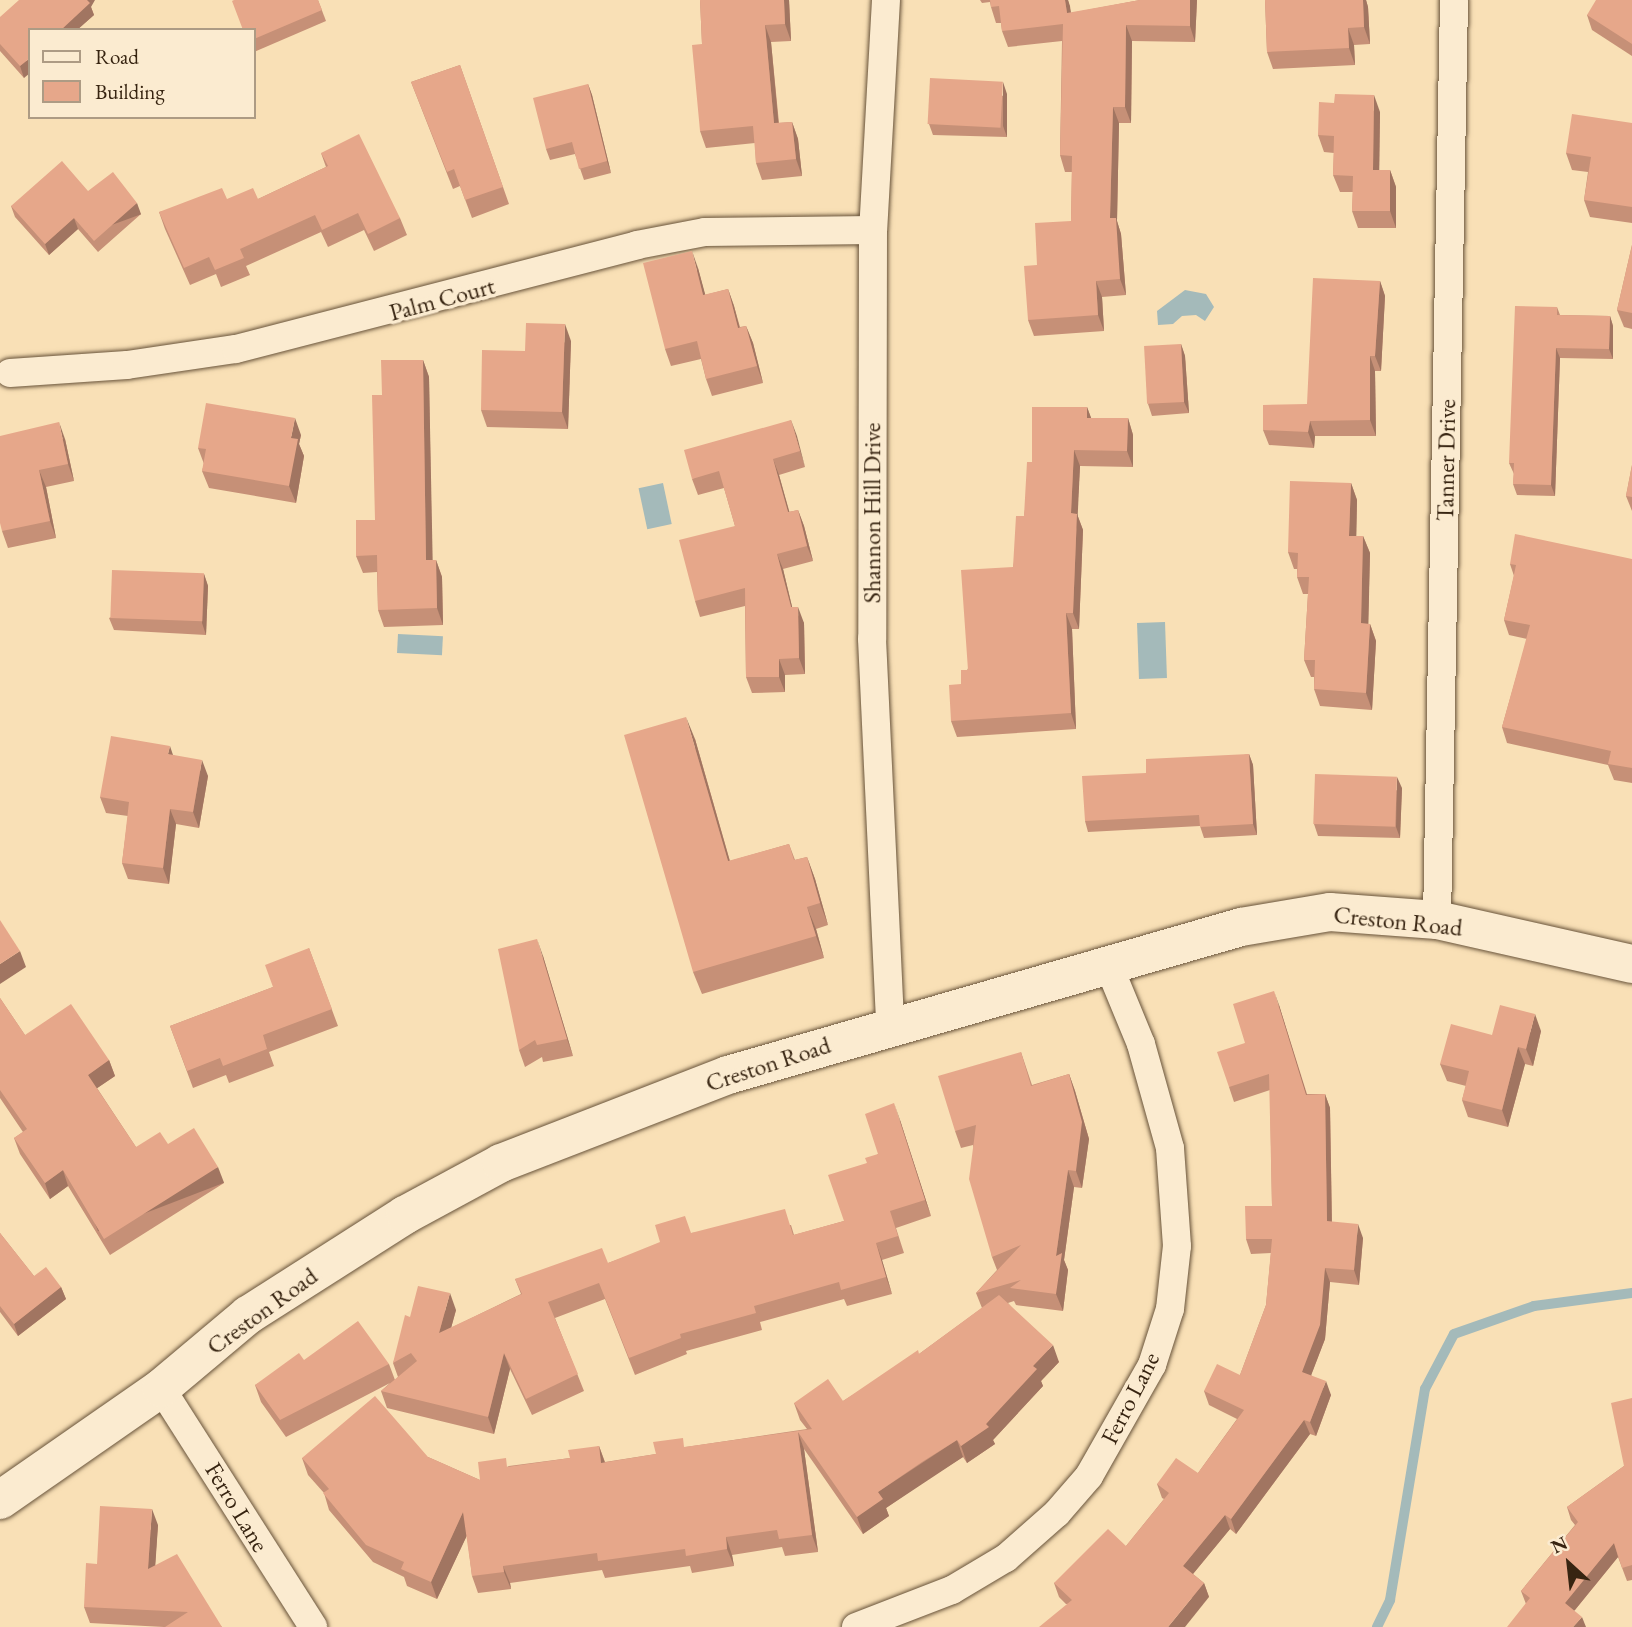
<!DOCTYPE html>
<html>
<head>
<meta charset="utf-8">
<style>
  body { margin:0 }
  #map { position:relative; width:1632px; height:1627px; overflow:hidden; background:#f9e0b6; font-family:"EB Garamond",serif }
  div>[style] { position:absolute }
  .water>* { inset:0; background:#a4baba; transform-origin:0 0 }
  .stream>* { height:10px; margin:-5px; padding:0 5px; transform-origin:5px; border-radius:5px; background:#a4baba }
  .roads { filter:drop-shadow(0 0 2px #68533a) drop-shadow(0 0 2px #68533a) }
  .street>* { height:28px; margin:-14px; padding:0 14px; transform-origin:14px; border-radius:14px; background:#fbebd0 }
  .secondary>* { height:38px; margin:-19px; padding:0 19px; transform-origin:19px; border-radius:19px; background:#fbebd0 }
  .wall>* { inset:0; background:#c69077 }
  .shaded-wall>* { inset:0; background:#a17561; transform-origin:0 0 }
  .building>* { inset:0; background:#e6a78a; transform-origin:0 0 }
  span { translate:-50% -50%; white-space:nowrap; text-align:center; line-height:1.15; -webkit-text-stroke:7px #fbebd0; paint-order:stroke }
  .street-label { font-size:24px; color:#372411 }
  .legend { position:absolute; left:28px; top:28px; width:228px; height:91px; box-sizing:border-box; background:#fbebd0; border:2px solid #ad9b84; margin:0; padding:9px 12px; list-style:none; font-size:21px; color:#372411 }
  .legend li { display:flex; align-items:center; gap:14px; height:35px }
  .legend b { width:35px; border:2px solid #ad9b84 }
  .north { position:absolute; left:1534px; top:1529px; width:70px; height:70px; -webkit-text-stroke:5px #fbebd0; paint-order:stroke; rotate:333deg; font-size:19px; font-weight:700; line-height:28px; text-align:center; color:#372411 }
  .north::after { content:''; display:block; margin:auto; width:24px; height:32px; background:#372411; clip-path:polygon(50% 0,100% 100%,50% 72%,0 100%) }
</style>
</head>
<body>
<div id="map">
  <div class="water">
    <div style="clip-path:polygon(1185px 290px,1206px 294px,1214px 307px,1205px 321px,1196px 315px,1182px 316px,1173px 324px,1158px 325px,1157px 311px)"></div>
    <div style="left:663px;top:483px;width:42px;height:25px;rotate:78deg"></div>
    <div style="left:1165px;top:622px;width:56px;height:28px;rotate:88deg"></div>
    <div style="left:398px;top:634px;width:45px;height:19px;rotate:3deg"></div>
  </div>
  <div class="stream">
    <div style="left:1377px;top:1627px;width:30px;rotate:-64deg"></div>
    <div style="left:1390px;top:1600px;width:214px;rotate:-80.6deg"></div>
    <div style="left:1425px;top:1389px;width:62px;rotate:-62.2deg"></div>
    <div style="left:1454px;top:1334px;width:85px;rotate:-19.3deg"></div>
    <div style="left:1534px;top:1306px;width:99px;rotate:-7.6deg"></div>
  </div>
  <div class="roads">
    <div class="street">
      <div style="left:886px;top:0;width:230px;rotate:93.2deg"></div>
      <div style="left:873px;top:230px;width:409px;rotate:90.1deg"></div>
      <div style="left:872px;top:639px;width:386px;rotate:87.3deg"></div>
      <div style="left:10px;top:373px;width:117px;rotate:-3.9deg"></div>
      <div style="left:127px;top:365px;width:110px;rotate:-8.4deg"></div>
      <div style="left:236px;top:349px;width:414px;rotate:-14.5deg"></div>
      <div style="left:637px;top:245px;width:69px;rotate:-10.8deg"></div>
      <div style="left:705px;top:232px;width:168px;rotate:-0.7deg"></div>
      <div style="left:1437px;top:920px;width:920px;rotate:-88.94deg"></div>
      <div style="left:161px;top:1388px;width:283px;rotate:57.5deg"></div>
      <div style="left:856px;top:1627px;width:103px;rotate:-21.1deg"></div>
      <div style="left:952px;top:1590px;width:63px;rotate:-30.7deg"></div>
      <div style="left:1006px;top:1558px;width:68px;rotate:-41.4deg"></div>
      <div style="left:1057px;top:1513px;width:49px;rotate:-49.1deg"></div>
      <div style="left:1089px;top:1476px;width:128px;rotate:-60.4deg"></div>
      <div style="left:1152px;top:1365px;width:59px;rotate:-72.2deg"></div>
      <div style="left:1170px;top:1309px;width:63px;rotate:-83.7deg"></div>
      <div style="left:1177px;top:1246px;width:98px;rotate:-94.1deg"></div>
      <div style="left:1170px;top:1148px;width:108px;rotate:-105.6deg"></div>
      <div style="left:1141px;top:1044px;width:87px;rotate:-112.4deg"></div>
    </div>
    <div class="secondary">
      <div style="left:0;top:1500px;width:196px;rotate:-34.8deg"></div>
      <div style="left:161px;top:1388px;width:114px;rotate:-40deg"></div>
      <div style="left:248px;top:1315px;width:186px;rotate:-32.5deg"></div>
      <div style="left:405px;top:1215px;width:109px;rotate:-28.4deg"></div>
      <div style="left:501px;top:1163px;width:243px;rotate:-21.2deg"></div>
      <div style="left:728px;top:1075px;width:534px;rotate:-16.09deg"></div>
      <div style="left:1241px;top:927px;width:90px;rotate:-9.6deg"></div>
      <div style="left:1330px;top:912px;width:107px;rotate:4.3deg"></div>
      <div style="left:1437px;top:920px;width:200px;rotate:12.7deg"></div>
    </div>
  </div>
  <div class="wall">
    <div style="clip-path:polygon(318px 0,326px 21px,254px 52px,254px 30px)"></div>
    <div style="clip-path:polygon(700px 0,789px 0,791px 41px,771px 42px,779px 123px,792px 122px,798px 139px,802px 176px,762px 180px,756px 163px,755px 143px,706px 148px,700px 131px,702px 44px)"></div>
    <div style="clip-path:polygon(980px 0,1068px 0,1071px 13px,1140px 0,1197px 0,1195px 42px,1132px 41px,1131px 123px,1119px 123px,1117px 221px,1121px 234px,1126px 295px,1102px 297px,1104px 331px,1034px 336px,1028px 320px,1037px 265px,1071px 221px,1072px 172px,1065px 172px,1060px 155px,1062px 41px,1008px 47px,1002px 31px,1001px 23px,996px 23px,991px 7px,990px 2px,982px 3px)"></div>
    <div style="clip-path:polygon(1265px 0,1366px 0,1368px 7px,1370px 44px,1354px 45px,1355px 65px,1273px 69px,1267px 52px)"></div>
    <div style="clip-path:polygon(1632px 0,1632px 56px,1592px 30px,1587px 15px)"></div>
    <div style="clip-path:polygon(91px 7px,94px 15px,77px 30px,30px 30px,24px 78px,0 51px,0 17px)"></div>
    <div style="clip-path:polygon(460px 65px,509px 204px,472px 218px,460px 186px,453px 189px,411px 82px)"></div>
    <div style="clip-path:polygon(588px 84px,592px 95px,611px 173px,584px 180px,575px 154px,550px 160px,546px 149px)"></div>
    <div style="clip-path:polygon(1007px 94px,1007px 137px,933px 135px,929px 124px)"></div>
    <div style="clip-path:polygon(1334px 103px,1380px 112px,1379px 170px,1390px 170px,1396px 187px,1396px 228px,1358px 228px,1352px 211px,1353px 192px,1340px 192px,1333px 175px,1334px 153px,1324px 152px,1318px 135px)"></div>
    <div style="clip-path:polygon(1632px 123px,1632px 223px,1590px 217px,1584px 200px,1588px 172px,1572px 170px,1566px 153px)"></div>
    <div style="clip-path:polygon(321px 153px,400px 218px,407px 235px,374px 251px,364px 230px,328px 247px,321px 232px,246px 266px,250px 275px,221px 287px,216px 274px,190px 285px,165px 229px,159px 212px,227px 199px,258px 199px,326px 167px)"></div>
    <div style="clip-path:polygon(88px 191px,141px 214px,98px 252px,78px 229px,49px 255px,15px 217px,11px 206px)"></div>
    <div style="clip-path:polygon(1632px 245px,1632px 329px,1624px 327px,1617px 310px)"></div>
    <div style="clip-path:polygon(698px 268px,705px 295px,728px 289px,734px 306px,740px 327px,746px 326px,753px 343px,763px 383px,712px 396px,706px 379px,701px 359px,671px 366px,665px 349px)"></div>
    <div style="clip-path:polygon(1380px 281px,1385px 296px,1381px 371px,1375px 371px,1376px 436px,1315px 436px,1314px 448px,1269px 445px,1263px 430px,1307px 404px)"></div>
    <div style="clip-path:polygon(1557px 307px,1560px 315px,1610px 316px,1613px 326px,1613px 359px,1560px 358px,1555px 496px,1517px 495px,1513px 484px,1514px 474px,1509px 463px)"></div>
    <div style="clip-path:polygon(571px 341px,568px 429px,487px 427px,481px 410px,525px 351px)"></div>
    <div style="clip-path:polygon(1181px 344px,1185px 356px,1189px 413px,1152px 416px,1148px 404px)"></div>
    <div style="clip-path:polygon(423px 360px,429px 377px,432px 560px,436px 560px,442px 577px,443px 625px,384px 627px,378px 610px,377px 572px,363px 573px,356px 556px,375px 520px,382px 395px)"></div>
    <div style="clip-path:polygon(1087px 407px,1091px 418px,1128px 418px,1133px 435px,1133px 467px,1080px 466px,1077px 514px,1083px 530px,1079px 629px,1072px 629px,1076px 729px,957px 737px,951px 721px,961px 684px,1013px 567px,1024px 516px,1032px 462px)"></div>
    <div style="clip-path:polygon(791px 420px,805px 467px,779px 475px,789px 512px,798px 510px,804px 526px,813px 561px,783px 569px,792px 607px,804px 623px,805px 674px,785px 675px,785px 692px,752px 693px,746px 677px,745px 606px,700px 617px,695px 601px,735px 526px,724px 488px,698px 495px,692px 479px)"></div>
    <div style="clip-path:polygon(301px 435px,299px 444px,304px 456px,296px 503px,209px 488px,202px 471px,204px 464px,198px 448px)"></div>
    <div style="clip-path:polygon(0 436px,65px 439px,74px 481px,46px 487px,56px 538px,8px 548px,2px 531px)"></div>
    <div style="clip-path:polygon(1632px 465px,1632px 511px,1626px 496px)"></div>
    <div style="clip-path:polygon(1351px 483px,1357px 500px,1356px 536px,1363px 536px,1370px 553px,1368px 624px,1370px 624px,1376px 641px,1372px 710px,1320px 706px,1314px 689px,1314px 677px,1311px 677px,1304px 660px,1308px 594px,1303px 594px,1297px 577px,1297px 569px,1294px 569px,1288px 552px)"></div>
    <div style="clip-path:polygon(1632px 559px,1632px 783px,1614px 780px,1608px 765px,1507px 743px,1502px 727px,1527px 639px,1509px 635px,1504px 620px,1514px 576px,1510px 564px)"></div>
    <div style="clip-path:polygon(204px 574px,208px 586px,206px 635px,114px 630px,109px 618px)"></div>
    <div style="clip-path:polygon(695px 739px,730px 861px,789px 844px,795px 860px,807px 857px,815px 879px,828px 925px,816px 929px,824px 958px,702px 994px,693px 972px)"></div>
    <div style="clip-path:polygon(1249px 754px,1253px 765px,1257px 835px,1204px 838px,1200px 826px,1088px 832px,1085px 821px,1146px 773px)"></div>
    <div style="clip-path:polygon(173px 755px,208px 776px,199px 828px,176px 824px,169px 884px,128px 879px,122px 863px,128px 816px,106px 813px,100px 797px)"></div>
    <div style="clip-path:polygon(1402px 788px,1400px 838px,1318px 836px,1314px 824px)"></div>
    <div style="clip-path:polygon(309px 948px,338px 1026px,269px 1052px,274px 1066px,229px 1083px,226px 1075px,193px 1088px,170px 1026px,273px 987px)"></div>
    <div style="clip-path:polygon(543px 956px,573px 1056px,543px 1062px,542px 1057px,525px 1067px,519px 1050px)"></div>
    <div style="clip-path:polygon(0 998px,25px 1035px,109px 1060px,115px 1076px,97px 1088px,136px 1147px,168px 1144px,224px 1183px,110px 1255px,68px 1186px,50px 1199px,20px 1154px,14px 1138px,23px 1132px,0 1098px)"></div>
    <div style="clip-path:polygon(1279px 1005px,1307px 1094px,1325px 1094px,1330px 1108px,1332px 1222px,1363px 1238px,1359px 1285px,1330px 1282px,1325px 1339px,1311px 1375px,1331px 1395px,1316px 1436px,1310px 1434px,1236px 1534px,1230px 1529px,1193px 1574px,1204px 1583px,1209px 1597px,1066px 1604px,1059px 1597px,1054px 1583px,1126px 1546px,1164px 1499px,1162px 1498px,1157px 1484px,1198px 1473px,1237px 1419px,1209px 1405px,1204px 1391px,1240px 1375px,1266px 1305px,1271px 1253px,1251px 1254px,1246px 1239px,1272px 1206px,1270px 1090px,1234px 1102px,1229px 1087px,1245px 1043px)"></div>
    <div style="clip-path:polygon(1541px 1031px,1533px 1066px,1525px 1064px,1508px 1127px,1468px 1117px,1462px 1100px,1466px 1086px,1447px 1081px,1440px 1064px,1492px 1035px)"></div>
    <div style="clip-path:polygon(1021px 1052px,1032px 1085px,1069px 1074px,1075px 1091px,1089px 1139px,1082px 1188px,1074px 1187px,1064px 1260px,1068px 1270px,1063px 1311px,1016px 1305px,1014px 1301px,1008px 1303px,1059px 1362px,1041px 1381px,1043px 1386px,993px 1440px,995px 1444px,967px 1463px,963px 1457px,928px 1479px,886px 1508px,889px 1516px,863px 1534px,804px 1449px,818px 1552px,785px 1556px,782px 1547px,732px 1555px,734px 1566px,692px 1573px,690px 1566px,605px 1578px,602px 1570px,510px 1583px,511px 1589px,478px 1593px,472px 1576px,467px 1535px,437px 1599px,407px 1586px,404px 1577px,373px 1562px,329px 1510px,324px 1493px,308px 1475px,302px 1458px,428px 1457px,480px 1480px,509px 1466px,570px 1458px,599px 1446px,605px 1462px,656px 1454px,686px 1447px,807px 1429px,800px 1420px,794px 1403px,843px 1401px,919px 1354px,982px 1308px,976px 1293px,997px 1270px,992px 1257px,973px 1145px,961px 1148px,955px 1131px)"></div>
    <div style="clip-path:polygon(900px 1120px,931px 1216px,896px 1228px,904px 1253px,882px 1260px,892px 1294px,847px 1306px,844px 1299px,760px 1322px,762px 1330px,686px 1351px,687px 1354px,635px 1375px,605px 1299px,555px 1318px,584px 1391px,532px 1415px,510px 1369px,494px 1434px,387px 1408px,381px 1391px,390px 1383px,286px 1437px,261px 1402px,255px 1385px,304px 1360px,389px 1364px,395px 1380px,398px 1377px,393px 1363px,410px 1317px,456px 1310px,451px 1328px,521px 1294px,515px 1279px,608px 1263px,691px 1233px,791px 1225px,794px 1235px,844px 1221px,867px 1163px,878px 1154px)"></div>
    <div style="clip-path:polygon(0 1233px,34px 1276px,61px 1287px,66px 1299px,18px 1336px,0 1312px)"></div>
    <div style="clip-path:polygon(1632px 1398px,1632px 1580px,1627px 1581px,1618px 1557px,1575px 1610px,1526px 1604px,1521px 1591px,1575px 1525px,1571px 1520px,1567px 1507px,1624px 1466px)"></div>
    <div style="clip-path:polygon(158px 1525px,155px 1565px,222px 1627px,164px 1627px,90px 1623px,84px 1607px,97px 1564px)"></div>
  </div>
  <div class="shaded-wall">
    <div style="clip-path:polygon(86px 0,95px 0,91px 7px,94px 15px,77px 30px,61px 30px)"></div>
    <div style="clip-path:polygon(784px 0,789px 0,791px 41px,785px 24px)"></div>
    <div style="clip-path:polygon(1065px 0,1068px 0,1070px 6px,1073px 29px,1067px 13px)"></div>
    <div style="clip-path:polygon(1190px 0,1197px 0,1195px 42px,1190px 26px)"></div>
    <div style="clip-path:polygon(1363px 0,1366px 0,1368px 7px,1370px 44px,1364px 27px)"></div>
    <div style="clip-path:polygon(765px 25px,771px 42px,780px 140px,774px 123px)"></div>
    <div style="clip-path:polygon(1126px 25px,1132px 41px,1131px 123px,1125px 107px)"></div>
    <div style="clip-path:polygon(1348px 28px,1354px 45px,1355px 65px,1349px 48px)"></div>
    <div style="clip-path:polygon(30px 58px,30px 73px,24px 78px,20px 66px)"></div>
    <div style="clip-path:polygon(1003px 82px,1007px 94px,1007px 137px,1003px 126px)"></div>
    <div style="clip-path:polygon(588px 84px,592px 95px,611px 173px,607px 161px)"></div>
    <div style="clip-path:polygon(1374px 95px,1380px 112px,1379px 187px,1373px 170px)"></div>
    <div style="clip-path:polygon(1113px 107px,1119px 123px,1117px 221px,1121px 234px,1126px 295px,1120px 279px,1110px 218px)"></div>
    <div style="clip-path:polygon(792px 122px,798px 139px,802px 176px,796px 159px)"></div>
    <div style="clip-path:polygon(1390px 170px,1396px 187px,1396px 228px,1390px 211px)"></div>
    <div style="left:137px;top:203px;width:12px;height:57px;rotate:70deg"></div>
    <div style="clip-path:polygon(74px 218px,78px 229px,49px 255px,45px 244px)"></div>
    <div style="clip-path:polygon(692px 251px,698px 268px,710px 312px,703px 295px)"></div>
    <div style="clip-path:polygon(1096px 281px,1102px 297px,1104px 331px,1098px 315px)"></div>
    <div style="clip-path:polygon(1380px 281px,1385px 296px,1381px 371px,1375px 356px)"></div>
    <div style="clip-path:polygon(728px 289px,734px 306px,744px 345px,738px 328px)"></div>
    <div style="clip-path:polygon(1610px 316px,1613px 326px,1613px 359px,1609px 349px)"></div>
    <div style="clip-path:polygon(565px 324px,571px 341px,568px 429px,562px 412px)"></div>
    <div style="clip-path:polygon(746px 326px,753px 343px,763px 383px,757px 366px)"></div>
    <div style="clip-path:polygon(1181px 344px,1185px 356px,1189px 413px,1184px 402px)"></div>
    <div style="clip-path:polygon(1556px 348px,1560px 358px,1555px 496px,1551px 485px)"></div>
    <div style="clip-path:polygon(1370px 356px,1375px 371px,1376px 436px,1370px 420px)"></div>
    <div style="clip-path:polygon(423px 360px,429px 377px,433px 577px,426px 560px)"></div>
    <div style="clip-path:polygon(1087px 407px,1093px 423px,1087px 418px)"></div>
    <div style="clip-path:polygon(295px 418px,301px 435px,299px 444px,304px 456px,296px 503px,289px 486px,291px 438px)"></div>
    <div style="clip-path:polygon(1128px 418px,1133px 435px,1133px 467px,1127px 451px)"></div>
    <div style="clip-path:polygon(791px 420px,797px 436px,805px 467px,800px 451px)"></div>
    <div style="clip-path:polygon(1310px 421px,1315px 436px,1314px 448px,1308px 432px)"></div>
    <div style="clip-path:polygon(59px 422px,65px 439px,74px 481px,68px 464px)"></div>
    <div style="clip-path:polygon(1074px 450px,1080px 466px,1077px 530px,1071px 513px)"></div>
    <div style="clip-path:polygon(773px 459px,779px 475px,794px 528px,788px 512px)"></div>
    <div style="clip-path:polygon(39px 470px,46px 487px,56px 538px,50px 521px)"></div>
    <div style="clip-path:polygon(1351px 483px,1357px 500px,1356px 553px,1349px 536px)"></div>
    <div style="clip-path:polygon(798px 510px,804px 526px,813px 561px,807px 546px)"></div>
    <div style="clip-path:polygon(1077px 514px,1083px 530px,1079px 629px,1073px 613px)"></div>
    <div style="clip-path:polygon(1363px 536px,1370px 553px,1368px 640px,1361px 623px)"></div>
    <div style="clip-path:polygon(777px 554px,783px 569px,796px 623px,791px 607px)"></div>
    <div style="clip-path:polygon(436px 560px,442px 577px,443px 625px,437px 608px)"></div>
    <div style="clip-path:polygon(204px 574px,208px 586px,206px 635px,202px 623px)"></div>
    <div style="clip-path:polygon(798px 607px,804px 623px,805px 674px,799px 658px)"></div>
    <div style="clip-path:polygon(1066px 613px,1072px 629px,1076px 729px,1071px 713px)"></div>
    <div style="clip-path:polygon(1370px 624px,1376px 641px,1372px 710px,1366px 693px)"></div>
    <div style="clip-path:polygon(779px 659px,785px 675px,785px 692px,779px 677px)"></div>
    <div style="clip-path:polygon(686px 717px,695px 739px,736px 883px,728px 861px)"></div>
    <div style="clip-path:polygon(170px 746px,175px 761px,168px 754px)"></div>
    <div style="clip-path:polygon(1249px 754px,1253px 765px,1257px 835px,1253px 824px)"></div>
    <div style="clip-path:polygon(202px 760px,208px 776px,199px 828px,193px 812px)"></div>
    <div style="clip-path:polygon(1397px 777px,1402px 788px,1400px 838px,1396px 827px)"></div>
    <div style="clip-path:polygon(170px 809px,176px 824px,169px 884px,163px 868px)"></div>
    <div style="clip-path:polygon(807px 857px,815px 879px,828px 925px,820px 903px)"></div>
    <div style="clip-path:polygon(807px 907px,816px 929px,824px 958px,816px 936px)"></div>
    <div style="clip-path:polygon(537px 939px,543px 956px,573px 1056px,567px 1039px)"></div>
    <div style="clip-path:polygon(20px 951px,26px 967px,0 984px,0 964px)"></div>
    <div style="clip-path:polygon(1274px 991px,1279px 1005px,1311px 1109px,1306px 1095px)"></div>
    <div style="clip-path:polygon(1535px 1014px,1541px 1031px,1533px 1066px,1526px 1049px)"></div>
    <div style="clip-path:polygon(1518px 1047px,1525px 1064px,1508px 1127px,1502px 1110px)"></div>
    <div style="clip-path:polygon(109px 1060px,115px 1076px,93px 1091px,88px 1075px)"></div>
    <div style="clip-path:polygon(1069px 1074px,1075px 1091px,1089px 1139px,1082px 1188px,1076px 1171px)"></div>
    <div style="clip-path:polygon(1325px 1094px,1330px 1108px,1332px 1236px,1327px 1221px)"></div>
    <div style="clip-path:polygon(894px 1103px,900px 1120px,931px 1216px,925px 1200px)"></div>
    <div style="left:218px;top:1167px;width:17px;height:135px;rotate:69deg"></div>
    <div style="clip-path:polygon(63px 1170px,68px 1186px,50px 1199px,45px 1183px)"></div>
    <div style="clip-path:polygon(1068px 1170px,1074px 1187px,1064px 1260px,1068px 1270px,1063px 1311px,1056px 1294px,1056px 1256px)"></div>
    <div style="clip-path:polygon(1358px 1224px,1363px 1238px,1359px 1285px,1354px 1270px)"></div>
    <div style="clip-path:polygon(876px 1243px,882px 1260px,892px 1294px,886px 1277px)"></div>
    <div style="clip-path:polygon(1325px 1268px,1330px 1282px,1325px 1339px,1307px 1386px,1302px 1372px)"></div>
    <div style="clip-path:polygon(61px 1287px,66px 1299px,18px 1336px,14px 1324px)"></div>
    <div style="clip-path:polygon(450px 1293px,456px 1310px,445px 1350px,439px 1333px)"></div>
    <div style="clip-path:polygon(1053px 1345px,1059px 1362px,1041px 1381px,1043px 1386px,993px 1440px,995px 1444px,967px 1463px,961px 1446px,986px 1424px,1033px 1366px)"></div>
    <div style="clip-path:polygon(504px 1353px,510px 1369px,494px 1434px,488px 1417px)"></div>
    <div style="clip-path:polygon(1326px 1381px,1331px 1395px,1316px 1436px,1310px 1422px)"></div>
    <div style="clip-path:polygon(1304px 1420px,1310px 1434px,1236px 1534px,1231px 1519px)"></div>
    <div style="clip-path:polygon(798px 1432px,804px 1449px,818px 1552px,812px 1535px)"></div>
    <div style="clip-path:polygon(957px 1440px,963px 1457px,886px 1508px,889px 1516px,863px 1534px,857px 1517px,878px 1492px)"></div>
    <div style="clip-path:polygon(599px 1446px,605px 1463px,601px 1463px)"></div>
    <div style="clip-path:polygon(152px 1509px,158px 1525px,154px 1585px,148px 1569px)"></div>
    <div style="clip-path:polygon(463px 1512px,470px 1529px,437px 1599px,431px 1582px)"></div>
    <div style="clip-path:polygon(1225px 1515px,1230px 1529px,1188px 1580px,1183px 1566px)"></div>
    <div style="clip-path:polygon(726px 1537px,732px 1555px,734px 1566px,727px 1549px)"></div>
    <div style="clip-path:polygon(1614px 1543px,1618px 1557px,1570px 1616px,1565px 1603px)"></div>
    <div style="clip-path:polygon(503px 1566px,510px 1583px,511px 1589px,504px 1572px)"></div>
    <div style="clip-path:polygon(1204px 1583px,1209px 1597px,1185px 1627px,1168px 1627px)"></div>
    <div style="clip-path:polygon(1582px 1617px,1586px 1627px,1573px 1627px)"></div>
  </div>
  <div class="building">
    <div style="clip-path:polygon(19px 0,87px 0,90px 3px,61px 30px,30px 30px,30px 58px,20px 66px,0 44px,0 17px)"></div>
    <div style="clip-path:polygon(234px 0,318px 0,322px 10px,254px 39px,254px 30px,243px 30px,232px 1px)"></div>
    <div style="clip-path:polygon(700px 0,784px 0,785px 24px,765px 25px,774px 123px,792px 122px,796px 159px,756px 163px,753px 126px,700px 131px,692px 45px,702px 44px)"></div>
    <div style="clip-path:polygon(990px 0,1065px 0,1067px 13px,1140px 0,1190px 0,1190px 26px,1126px 25px,1125px 107px,1113px 107px,1110px 218px,1116px 218px,1120px 279px,1096px 281px,1098px 315px,1028px 320px,1024px 266px,1037px 265px,1035px 223px,1071px 221px,1072px 156px,1060px 155px,1063px 24px,1002px 31px,999px 6px,991px 7px)"></div>
    <div style="clip-path:polygon(1265px 0,1363px 0,1364px 27px,1348px 28px,1349px 48px,1267px 52px)"></div>
    <div style="clip-path:polygon(1596px 0,1632px 0,1632px 44px,1587px 15px)"></div>
    <div style="clip-path:polygon(460px 65px,503px 187px,465px 200px,454px 169px,447px 172px,411px 82px)"></div>
    <div style="left:930px;top:78px;width:73px;height:46px;rotate:3deg"></div>
    <div style="clip-path:polygon(588px 84px,607px 161px,579px 169px,572px 142px,546px 149px,533px 98px)"></div>
    <div style="clip-path:polygon(1335px 94px,1374px 95px,1373px 170px,1390px 170px,1390px 211px,1352px 211px,1353px 176px,1333px 175px,1334px 136px,1318px 135px,1319px 102px,1334px 103px)"></div>
    <div style="clip-path:polygon(1572px 114px,1632px 123px,1632px 207px,1584px 200px,1591px 157px,1566px 153px)"></div>
    <div style="clip-path:polygon(359px 134px,400px 218px,368px 234px,358px 213px,322px 230px,315px 215px,240px 249px,244px 258px,215px 270px,209px 257px,184px 268px,159px 212px,222px 188px,227px 199px,253px 188px,258px 199px,328px 166px,321px 153px)"></div>
    <div style="clip-path:polygon(62px 161px,88px 191px,113px 172px,137px 203px,94px 241px,74px 218px,45px 244px,11px 206px)"></div>
    <div style="clip-path:polygon(1632px 245px,1632px 313px,1617px 310px)"></div>
    <div style="clip-path:polygon(692px 251px,703px 295px,728px 289px,738px 328px,746px 326px,757px 366px,706px 379px,697px 341px,665px 349px,643px 263px)"></div>
    <div style="clip-path:polygon(1313px 278px,1380px 281px,1375px 356px,1370px 356px,1370px 420px,1310px 421px,1308px 432px,1263px 430px,1263px 405px,1307px 404px)"></div>
    <div style="clip-path:polygon(1515px 306px,1557px 307px,1557px 315px,1610px 316px,1609px 349px,1556px 348px,1551px 485px,1513px 484px,1514px 463px,1509px 463px)"></div>
    <div style="clip-path:polygon(526px 323px,565px 324px,562px 412px,481px 410px,482px 350px,525px 351px)"></div>
    <div style="left:1181px;top:344px;width:58px;height:37px;rotate:87deg"></div>
    <div style="clip-path:polygon(381px 360px,423px 360px,426px 560px,436px 560px,437px 608px,378px 610px,377px 555px,356px 556px,356px 520px,375px 520px,372px 395px,382px 395px)"></div>
    <div style="clip-path:polygon(206px 403px,295px 418px,291px 438px,298px 439px,289px 486px,202px 471px,206px 449px,198px 448px)"></div>
    <div style="clip-path:polygon(1032px 407px,1087px 407px,1087px 418px,1128px 418px,1127px 451px,1074px 450px,1071px 513px,1077px 514px,1073px 613px,1066px 613px,1071px 713px,951px 721px,949px 685px,961px 684px,961px 670px,968px 670px,961px 570px,1013px 567px,1016px 516px,1024px 516px,1027px 462px,1032px 462px)"></div>
    <div style="clip-path:polygon(791px 420px,800px 451px,773px 459px,788px 512px,798px 510px,807px 546px,777px 554px,791px 607px,798px 607px,799px 658px,779px 659px,779px 677px,746px 677px,745px 588px,695px 601px,679px 540px,735px 526px,719px 471px,692px 479px,684px 450px)"></div>
    <div style="clip-path:polygon(59px 422px,68px 464px,39px 470px,50px 521px,2px 531px,0 523px,0 436px)"></div>
    <div style="clip-path:polygon(1632px 465px,1632px 497px,1626px 496px)"></div>
    <div style="clip-path:polygon(1290px 481px,1351px 483px,1349px 536px,1363px 536px,1361px 623px,1370px 624px,1366px 693px,1314px 689px,1315px 660px,1304px 660px,1309px 577px,1297px 577px,1298px 553px,1288px 552px)"></div>
    <div style="clip-path:polygon(1515px 534px,1632px 559px,1632px 768px,1608px 764px,1611px 751px,1502px 727px,1530px 625px,1504px 620px,1516px 565px,1510px 564px)"></div>
    <div style="left:112px;top:570px;width:92px;height:48px;rotate:2deg"></div>
    <div style="clip-path:polygon(686px 717px,728px 861px,789px 844px,794px 860px,807px 857px,820px 903px,807px 907px,816px 936px,693px 972px,624px 735px)"></div>
    <div style="clip-path:polygon(111px 736px,170px 746px,168px 754px,202px 760px,193px 812px,170px 809px,163px 868px,122px 863px,129px 802px,100px 797px)"></div>
    <div style="clip-path:polygon(1249px 754px,1253px 824px,1200px 827px,1199px 815px,1085px 821px,1082px 776px,1146px 773px,1146px 759px)"></div>
    <div style="left:1315px;top:774px;width:82px;height:50px;rotate:2deg"></div>
    <div style="clip-path:polygon(0 920px,20px 951px,0 964px)"></div>
    <div style="clip-path:polygon(537px 939px,567px 1039px,537px 1045px,535px 1040px,519px 1050px,498px 949px)"></div>
    <div style="clip-path:polygon(309px 948px,332px 1009px,263px 1035px,267px 1049px,223px 1066px,220px 1058px,187px 1071px,170px 1026px,273px 987px,265px 965px)"></div>
    <div style="clip-path:polygon(1274px 991px,1306px 1095px,1325px 1094px,1327px 1221px,1358px 1224px,1354px 1270px,1325px 1268px,1320px 1325px,1302px 1372px,1326px 1381px,1310px 1422px,1304px 1420px,1231px 1519px,1225px 1515px,1183px 1566px,1204px 1583px,1168px 1627px,1039px 1627px,1072px 1600px,1054px 1583px,1108px 1529px,1126px 1546px,1169px 1493px,1157px 1484px,1176px 1458px,1198px 1473px,1244px 1410px,1204px 1391px,1217px 1364px,1240px 1375px,1266px 1305px,1272px 1239px,1246px 1239px,1245px 1206px,1272px 1206px,1269px 1074px,1229px 1087px,1217px 1052px,1245px 1043px,1233px 1004px)"></div>
    <div style="clip-path:polygon(0 998px,25px 1035px,71px 1004px,109px 1060px,88px 1075px,136px 1147px,160px 1132px,168px 1144px,194px 1128px,218px 1167px,104px 1239px,63px 1170px,45px 1183px,14px 1138px,27px 1129px,0 1090px)"></div>
    <div style="clip-path:polygon(1500px 1005px,1535px 1014px,1526px 1049px,1518px 1047px,1502px 1110px,1462px 1100px,1469px 1071px,1440px 1064px,1451px 1024px,1492px 1035px)"></div>
    <div style="clip-path:polygon(1021px 1052px,1031px 1086px,1069px 1074px,1082px 1122px,1076px 1171px,1068px 1170px,1056px 1256px,1062px 1253px,1056px 1294px,1010px 1288px,1021px 1280px,976px 1293px,1021px 1245px,992px 1257px,969px 1179px,976px 1125px,955px 1131px,938px 1076px)"></div>
    <div style="clip-path:polygon(894px 1103px,925px 1200px,890px 1211px,898px 1236px,876px 1243px,886px 1277px,841px 1290px,839px 1282px,754px 1306px,756px 1313px,680px 1334px,681px 1338px,629px 1358px,599px 1283px,548px 1302px,578px 1374px,526px 1399px,504px 1353px,488px 1417px,381px 1391px,417px 1361px,411px 1353px,393px 1363px,405px 1315px,410px 1317px,418px 1286px,450px 1293px,439px 1333px,522px 1294px,515px 1279px,602px 1248px,608px 1263px,660px 1242px,655px 1225px,685px 1216px,691px 1233px,785px 1209px,793px 1235px,844px 1221px,828px 1175px,867px 1163px,865px 1158px,878px 1154px,865px 1114px)"></div>
    <div style="clip-path:polygon(0 1233px,34px 1276px,46px 1267px,61px 1287px,14px 1324px,0 1306px)"></div>
    <div style="clip-path:polygon(999px 1295px,1053px 1345px,1033px 1366px,1037px 1369px,986px 1424px,989px 1427px,961px 1446px,957px 1440px,922px 1462px,878px 1492px,883px 1499px,857px 1517px,798px 1432px,812px 1535px,779px 1539px,777px 1530px,726px 1537px,727px 1549px,686px 1556px,685px 1549px,598px 1561px,597px 1553px,503px 1566px,504px 1572px,472px 1576px,463px 1512px,431px 1582px,401px 1569px,404px 1562px,366px 1545px,323px 1493px,329px 1489px,302px 1458px,375px 1396px,428px 1457px,480px 1480px,478px 1462px,506px 1458px,507px 1467px,570px 1458px,568px 1450px,599px 1446px,601px 1463px,656px 1454px,653px 1442px,683px 1438px,684px 1447px,812px 1429px,794px 1403px,828px 1379px,843px 1401px,918px 1350px,919px 1354px)"></div>
    <div style="clip-path:polygon(358px 1321px,389px 1364px,280px 1420px,255px 1385px,299px 1353px,304px 1360px)"></div>
    <div style="clip-path:polygon(1632px 1398px,1632px 1565px,1622px 1568px,1614px 1543px,1565px 1603px,1582px 1617px,1573px 1627px,1507px 1627px,1530px 1598px,1521px 1591px,1578px 1522px,1567px 1507px,1624px 1466px,1611px 1403px)"></div>
    <div style="clip-path:polygon(100px 1506px,152px 1509px,148px 1569px,177px 1554px,222px 1627px,165px 1627px,188px 1612px,84px 1607px,86px 1563px,97px 1564px)"></div>
  </div>
  <div class="street-label">
    <span style="left:442px;top:299px;rotate:-15deg">Palm Court</span>
    <span style="left:1446px;top:460px;rotate:-89deg">Tanner Drive</span>
    <span style="left:872px;top:513px;rotate:-90deg">Shannon Hill Drive</span>
    <span style="left:1398px;top:921px;rotate:6deg">Creston Road</span>
    <span style="left:768px;top:1064px;rotate:-18deg">Creston Road</span>
    <span style="left:262px;top:1311px;rotate:-36deg">Creston Road</span>
    <span style="left:1130px;top:1398px;rotate:-63deg">Ferro Lane</span>
    <span style="left:237px;top:1507px;rotate:59deg">Ferro Lane</span>
  </div>
  <ul class="legend">
  <li><b style="height:9px;background:#fbebd0"></b>Road</li>
  <li><b style="height:19px;background:#e6a78a"></b>Building</li>
  </ul>
  <div class="north">N</div>
</div>
</body>
</html>
